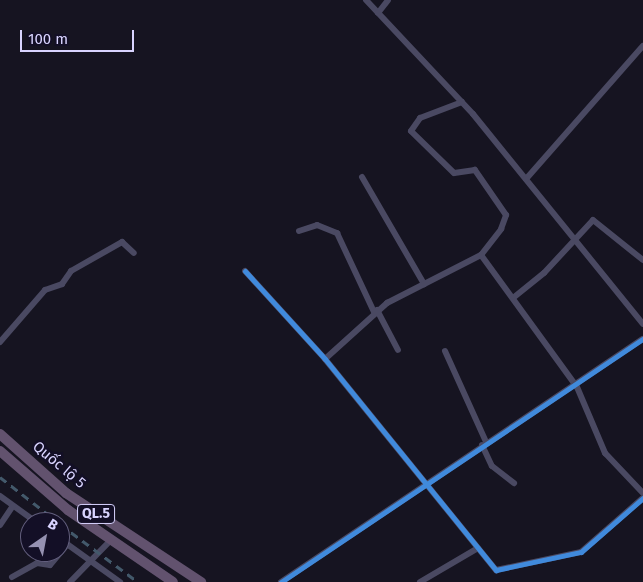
<!DOCTYPE html>
<html>
<head>
<meta charset="utf-8">
<style>
  body { margin:0 }
  #map { position:relative; width:643px; height:582px; overflow:hidden; background:#161421; font-family:"Fira Sans",sans-serif }
  div>[style] { position:absolute }
  .minor>* { height:6px; margin:-3px; padding:0 3px; transform-origin:3px; border-radius:3px; background:#4a4962 }
  .trunk>* { height:10px; margin:-5px; padding:0 5px; transform-origin:5px; border-radius:5px; background:#62526e }
  .rail>* { height:2.5px; margin-top:-1.25px; transform-origin:0; background:repeating-linear-gradient(90deg,#43596b 0 8px,transparent 0 14px) }
  .cycleway>* { height:5px; margin:-2.5px; padding:0 2.5px; transform-origin:2.5px; border-radius:2.5px; background:#408adc }
  span { translate:-50% -50%; white-space:nowrap; text-align:center; line-height:1.15; -webkit-text-stroke:5px #130f26; paint-order:stroke }
  .shield-label span { padding:1px 4px; background:#130f26; border:1px solid; border-radius:4px; -webkit-text-stroke-width:0 }
  .shield-label { font-size:14px; color:#d9d4ff; font-weight:700 }
  .street-label { font-size:15px; color:#d9d4ff }
  .north { position:absolute; left:20px; top:512px; width:50px; height:50px; box-sizing:border-box; background:#130f26; border:1px solid #625e7d; border-radius:50%; rotate:33deg; font-size:14px; font-weight:700; line-height:20px; text-align:center; color:#d9d4ff }
  .north::after { content:''; display:block; margin:auto; width:18px; height:22px; background:#9591b1; clip-path:polygon(50% 0,100% 100%,50% 72%,0 100%) }
  .scale { position:absolute; left:20px; top:30px; width:114px; height:22px; box-sizing:border-box; border:2px solid #d9d4ff; border-top:0; padding-left:6px; font-size:15px; line-height:18px; white-space:nowrap; color:#d9d4ff; -webkit-text-stroke:4px #130f26; paint-order:stroke }
</style>
</head>
<body>
<div id="map">
  <div class="minor">
    <div style="left:366px;top:0;width:156px;rotate:46.8deg"></div>
    <div style="left:473px;top:114px;width:270px;rotate:51deg"></div>
    <div style="left:378px;top:13px;width:16px;rotate:-52deg"></div>
    <div style="left:362px;top:177px;width:124px;rotate:59.9deg"></div>
    <div style="left:526px;top:179px;width:177px;rotate:-48.7deg"></div>
    <div style="left:299px;top:231px;width:19px;rotate:-18deg"></div>
    <div style="left:317px;top:225px;width:22px;rotate:22deg"></div>
    <div style="left:337px;top:233px;width:87px;rotate:64.9deg"></div>
    <div style="left:481px;top:255px;width:163px;rotate:54deg"></div>
    <div style="left:577px;top:387px;width:72px;rotate:67deg"></div>
    <div style="left:605px;top:453px;width:55px;rotate:46.5deg"></div>
    <div style="left:245px;top:271px;width:119px;rotate:47.7deg"></div>
    <div style="left:325px;top:359px;width:272px;rotate:51deg"></div>
    <div style="left:496px;top:570px;width:87px;rotate:-12deg"></div>
    <div style="left:581px;top:552px;width:82px;rotate:-41.1deg"></div>
    <div style="left:513px;top:298px;width:40px;rotate:-39deg"></div>
    <div style="left:544px;top:273px;width:72px;rotate:-47.2deg"></div>
    <div style="left:593px;top:220px;width:64px;rotate:38.7deg"></div>
    <div style="left:377px;top:310px;width:45px;rotate:62.3deg"></div>
    <div style="left:0;top:342px;width:69px;rotate:-49.1deg"></div>
    <div style="left:45px;top:290px;width:18px;rotate:-19deg"></div>
    <div style="left:62px;top:284px;width:16px;rotate:-55deg"></div>
    <div style="left:71px;top:271px;width:59px;rotate:-29.6deg"></div>
    <div style="left:122px;top:242px;width:16px;rotate:43deg"></div>
    <div style="left:445px;top:351px;width:100px;rotate:65.7deg"></div>
    <div style="left:325px;top:359px;width:84px;rotate:-42.1deg"></div>
    <div style="left:387px;top:303px;width:106px;rotate:-27.1deg"></div>
    <div style="left:481px;top:255px;width:33px;rotate:-52deg"></div>
    <div style="left:501px;top:229px;width:15px;rotate:-70deg"></div>
    <div style="left:506px;top:215px;width:55px;rotate:-124.6deg"></div>
    <div style="left:475px;top:170px;width:21px;rotate:172deg"></div>
    <div style="left:454px;top:173px;width:60px;rotate:-135.7deg"></div>
    <div style="left:411px;top:131px;width:16px;rotate:-55deg"></div>
    <div style="left:420px;top:118px;width:45px;rotate:-20.9deg"></div>
    <div style="left:482px;top:445px;width:23px;rotate:65deg"></div>
    <div style="left:492px;top:466px;width:28px;rotate:38deg"></div>
    <div style="left:0;top:496px;width:44px;rotate:35.8deg"></div>
    <div style="left:0;top:525px;width:23px;rotate:-56deg"></div>
    <div style="left:60px;top:539px;width:74px;rotate:35.6deg"></div>
    <div style="left:12px;top:577px;width:29px;rotate:-29deg"></div>
    <div style="left:37px;top:563px;width:13px;rotate:9deg"></div>
    <div style="left:50px;top:565px;width:26px;rotate:-50deg"></div>
    <div style="left:70px;top:582px;width:57px;rotate:-45.7deg"></div>
    <div style="left:281px;top:582px;width:436px;rotate:-33.9deg"></div>
    <div style="left:420px;top:582px;width:67px;rotate:-30.4deg"></div>
  </div>
  <div class="trunk">
    <div style="left:0;top:434px;width:89px;rotate:41.8deg"></div>
    <div style="left:66px;top:493px;width:162px;rotate:33.4deg"></div>
    <div style="left:0;top:451px;width:90px;rotate:40.9deg"></div>
    <div style="left:68px;top:510px;width:127px;rotate:34.4deg"></div>
  </div>
  <div class="rail">
    <div style="left:0;top:477px;width:73px;rotate:37.8deg"></div>
    <div style="left:60px;top:524px;width:97px;rotate:36.6deg"></div>
  </div>
  <div class="cycleway">
    <div style="left:245px;top:271px;width:119px;rotate:47.7deg"></div>
    <div style="left:325px;top:359px;width:272px;rotate:51deg"></div>
    <div style="left:496px;top:570px;width:87px;rotate:-12deg"></div>
    <div style="left:581px;top:552px;width:82px;rotate:-41.1deg"></div>
    <div style="left:281px;top:582px;width:436px;rotate:-33.9deg"></div>
  </div>
  <div class="shield-label">
    <span style="left:96px;top:514px">QL.5</span>
  </div>
  <div class="street-label">
    <span style="left:59px;top:465px;rotate:40deg">Quốc lộ 5</span>
  </div>
  <div class="north">B</div>
  <div class="scale">100 m</div>
</div>
</body>
</html>
